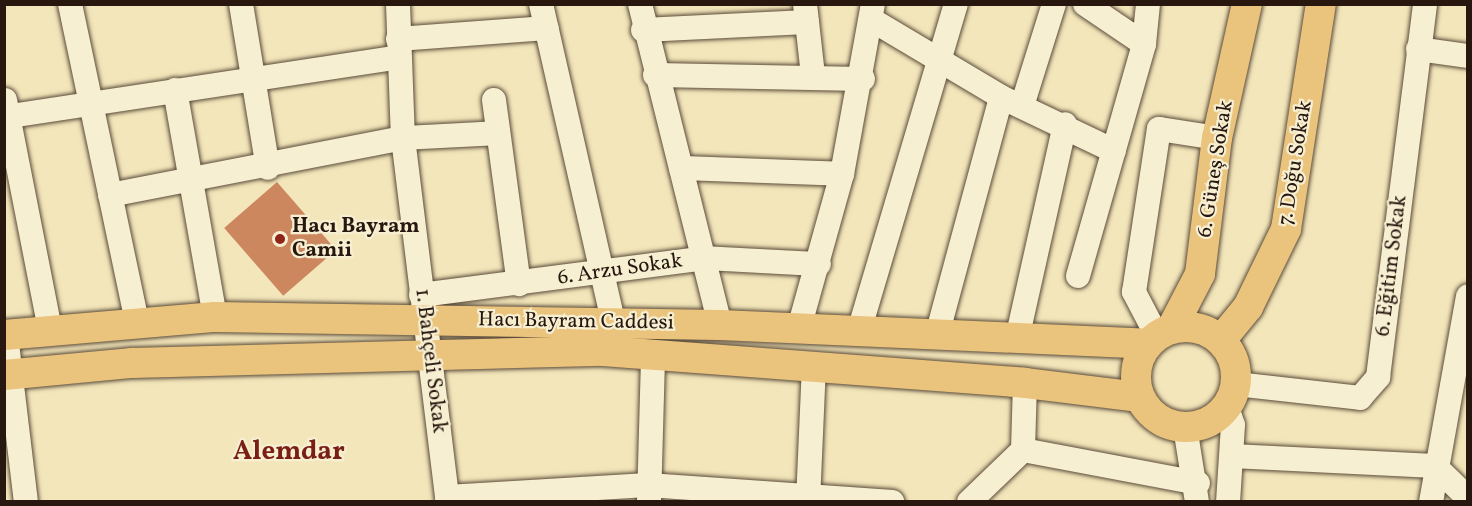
<!DOCTYPE html>
<html>
<head>
<meta charset="utf-8">
<style>
  body { margin:0 }
  #map { position:relative; width:1472px; height:506px; overflow:hidden; background:#f3e6ba; font-family:Vollkorn,serif }
  div>[style] { position:absolute }
  .building>* { inset:0; background:#cc875e; transform-origin:0 0 }
  .roads { filter:drop-shadow(0 0 2px #5a4b3a) drop-shadow(0 0 2px #5a4b3a) }
  .minor>* { height:24px; margin:-12px; padding:0 12px; transform-origin:12px; border-radius:12px; background:#f7efd2 }
  .major>* { height:30px; margin:-15px; padding:0 15px; transform-origin:15px; border-radius:15px; background:#eac37d }
  .major>.ring { margin:-15px; padding:0; box-sizing:content-box; background:none; border:30px solid #eac37d; border-radius:50% }
  .dots>* { width:16px; height:16px; translate:-50% -50%; box-sizing:border-box; border:3px solid #f7efd2; border-radius:50% }
  span { translate:-50% -50%; white-space:nowrap; text-align:center; line-height:1.15; -webkit-text-stroke:4.5px #f7efd2; paint-order:stroke }
  .street-label { font-size:21px; color:#27170f }
  .poi-label { font-size:21px; color:#27170f; font-weight:700 }
  .left { translate:0 -50%; text-align:left }
  .district-label { font-size:27px; color:#7a1f14; font-weight:700 }
  .frame { position:absolute; inset:0; border:6px solid #27170f; pointer-events:none }
</style>
</head>
<body>
<div id="map">
  <div class="building">
    <div style="left:277px;top:182px;width:90px;height:70px;rotate:49deg"></div>
  </div>
  <div class="roads">
    <div class="minor">
      <div style="left:70px;top:4px;width:325px;rotate:78.1deg"></div>
      <div style="left:241px;top:4px;width:166px;rotate:80.7deg"></div>
      <div style="left:398px;top:4px;width:134px;rotate:87.9deg"></div>
      <div style="left:403px;top:138px;width:367px;rotate:83deg"></div>
      <div style="left:541px;top:4px;width:326px;rotate:77.2deg"></div>
      <div style="left:640px;top:4px;width:331px;rotate:76deg"></div>
      <div style="left:805px;top:4px;width:71px;rotate:83.6deg"></div>
      <div style="left:1085px;top:4px;width:71px;rotate:34.1deg"></div>
      <div style="left:872px;top:20px;width:150px;rotate:30.8deg"></div>
      <div style="left:1001px;top:97px;width:125px;rotate:25.5deg"></div>
      <div style="left:643px;top:30px;width:164px;rotate:-2.8deg"></div>
      <div style="left:398px;top:39px;width:149px;rotate:-4.2deg"></div>
      <div style="left:1418px;top:49px;width:50px;rotate:8deg"></div>
      <div style="left:655px;top:75px;width:208px;rotate:1.1deg"></div>
      <div style="left:175px;top:90px;width:230px;rotate:80deg"></div>
      <div style="left:5px;top:100px;width:234px;rotate:78.9deg"></div>
      <div style="left:494px;top:100px;width:186px;rotate:82.3deg"></div>
      <div style="left:1022px;top:106px;width:107px;rotate:-72.6deg"></div>
      <div style="left:4px;top:117px;width:400px;rotate:-8.6deg"></div>
      <div style="left:681px;top:168px;width:161px;rotate:2.1deg"></div>
      <div style="left:110px;top:195px;width:298px;rotate:-11deg"></div>
      <div style="left:403px;top:138px;width:95px;rotate:-3deg"></div>
      <div style="left:1078px;top:276px;width:241px;rotate:-74.1deg"></div>
      <div style="left:1144px;top:44px;width:40px;rotate:-84.3deg"></div>
      <div style="left:421px;top:295px;width:285px;rotate:-7.4deg"></div>
      <div style="left:704px;top:258px;width:115px;rotate:3deg"></div>
      <div style="left:799px;top:328px;width:160px;rotate:-74.4deg"></div>
      <div style="left:842px;top:174px;width:173px;rotate:-79.7deg"></div>
      <div style="left:859px;top:331px;width:341px;rotate:-73.5deg"></div>
      <div style="left:6px;top:335px;width:168px;rotate:83.2deg"></div>
      <div style="left:937px;top:335px;width:246px;rotate:-74.9deg"></div>
      <div style="left:1157px;top:336px;width:50px;rotate:-117.6deg"></div>
      <div style="left:1134px;top:292px;width:165px;rotate:-81.3deg"></div>
      <div style="left:1159px;top:129px;width:59px;rotate:8.8deg"></div>
      <div style="left:1017px;top:339px;width:220px;rotate:-77.4deg"></div>
      <div style="left:1236px;top:384px;width:125px;rotate:6.4deg"></div>
      <div style="left:1360px;top:398px;width:28px;rotate:-49deg"></div>
      <div style="left:1378px;top:377px;width:376px;rotate:-82.8deg"></div>
      <div style="left:1227px;top:407px;width:19px;rotate:72deg"></div>
      <div style="left:1233px;top:425px;width:77px;rotate:93.7deg"></div>
      <div style="left:1185px;top:427px;width:76px;rotate:80.9deg"></div>
      <div style="left:1023px;top:450px;width:178px;rotate:10.7deg"></div>
      <div style="left:1232px;top:456px;width:203px;rotate:2.8deg"></div>
      <div style="left:1435px;top:466px;width:46px;rotate:44.1deg"></div>
      <div style="left:447px;top:497px;width:201px;rotate:-3.4deg"></div>
      <div style="left:648px;top:485px;width:245px;rotate:4deg"></div>
      <div style="left:649px;top:502px;width:147px;rotate:-88.4deg"></div>
      <div style="left:808px;top:502px;width:136px;rotate:-87.5deg"></div>
      <div style="left:969px;top:502px;width:75px;rotate:-43.9deg"></div>
      <div style="left:1023px;top:450px;width:67px;rotate:-88.3deg"></div>
      <div style="left:1431px;top:502px;width:209px;rotate:-79.8deg"></div>
    </div>
    <div class="major">
      <div class="ring" style="left:1136px;top:327px;width:70px;height:70px"></div>
      <div style="left:1172px;top:328px;width:61px;rotate:-62.6deg"></div>
      <div style="left:1200px;top:274px;width:137px;rotate:-82.9deg"></div>
      <div style="left:1217px;top:138px;width:137px;rotate:-77.4deg"></div>
      <div style="left:4px;top:335px;width:212px;rotate:-4.9deg"></div>
      <div style="left:215px;top:317px;width:505px;rotate:0.91deg"></div>
      <div style="left:720px;top:325px;width:428px;rotate:2.5deg"></div>
      <div style="left:1221px;top:340px;width:43px;rotate:-50.7deg"></div>
      <div style="left:1248px;top:307px;width:87px;rotate:-64deg"></div>
      <div style="left:1286px;top:229px;width:228px;rotate:-81.2deg"></div>
      <div style="left:4px;top:375px;width:129px;rotate:-5.4deg"></div>
      <div style="left:132px;top:363px;width:471px;rotate:-1.5deg"></div>
      <div style="left:603px;top:351px;width:423px;rotate:4.3deg"></div>
      <div style="left:1025px;top:383px;width:115px;rotate:7deg"></div>
    </div>
  </div>
  <div class="dots">
    <div style="left:280px;top:239px;background:#8f2418"></div>
  </div>
  <div class="street-label">
    <span style="left:1296px;top:163px;rotate:-81deg">7. Doğu Sokak</span>
    <span style="left:1216px;top:169px;rotate:-81deg">6. Güneş Sokak</span>
    <span style="left:1392px;top:266px;rotate:-83deg">6. Eğitim Sokak</span>
    <span style="left:620px;top:270px;rotate:-8deg">6. Arzu Sokak</span>
    <span style="left:576px;top:322px;rotate:1deg">Hacı Bayram Caddesi</span>
    <span style="left:430px;top:361px;rotate:83deg">1. Bahçeli Sokak</span>
  </div>
  <div class="poi-label">
    <span class="left" style="left:292px;top:239px">Hacı Bayram<br>Camii</span>
  </div>
  <div class="district-label">
    <span style="left:289px;top:453px">Alemdar</span>
  </div>
  <div class="frame"></div>
</div>
</body>
</html>
